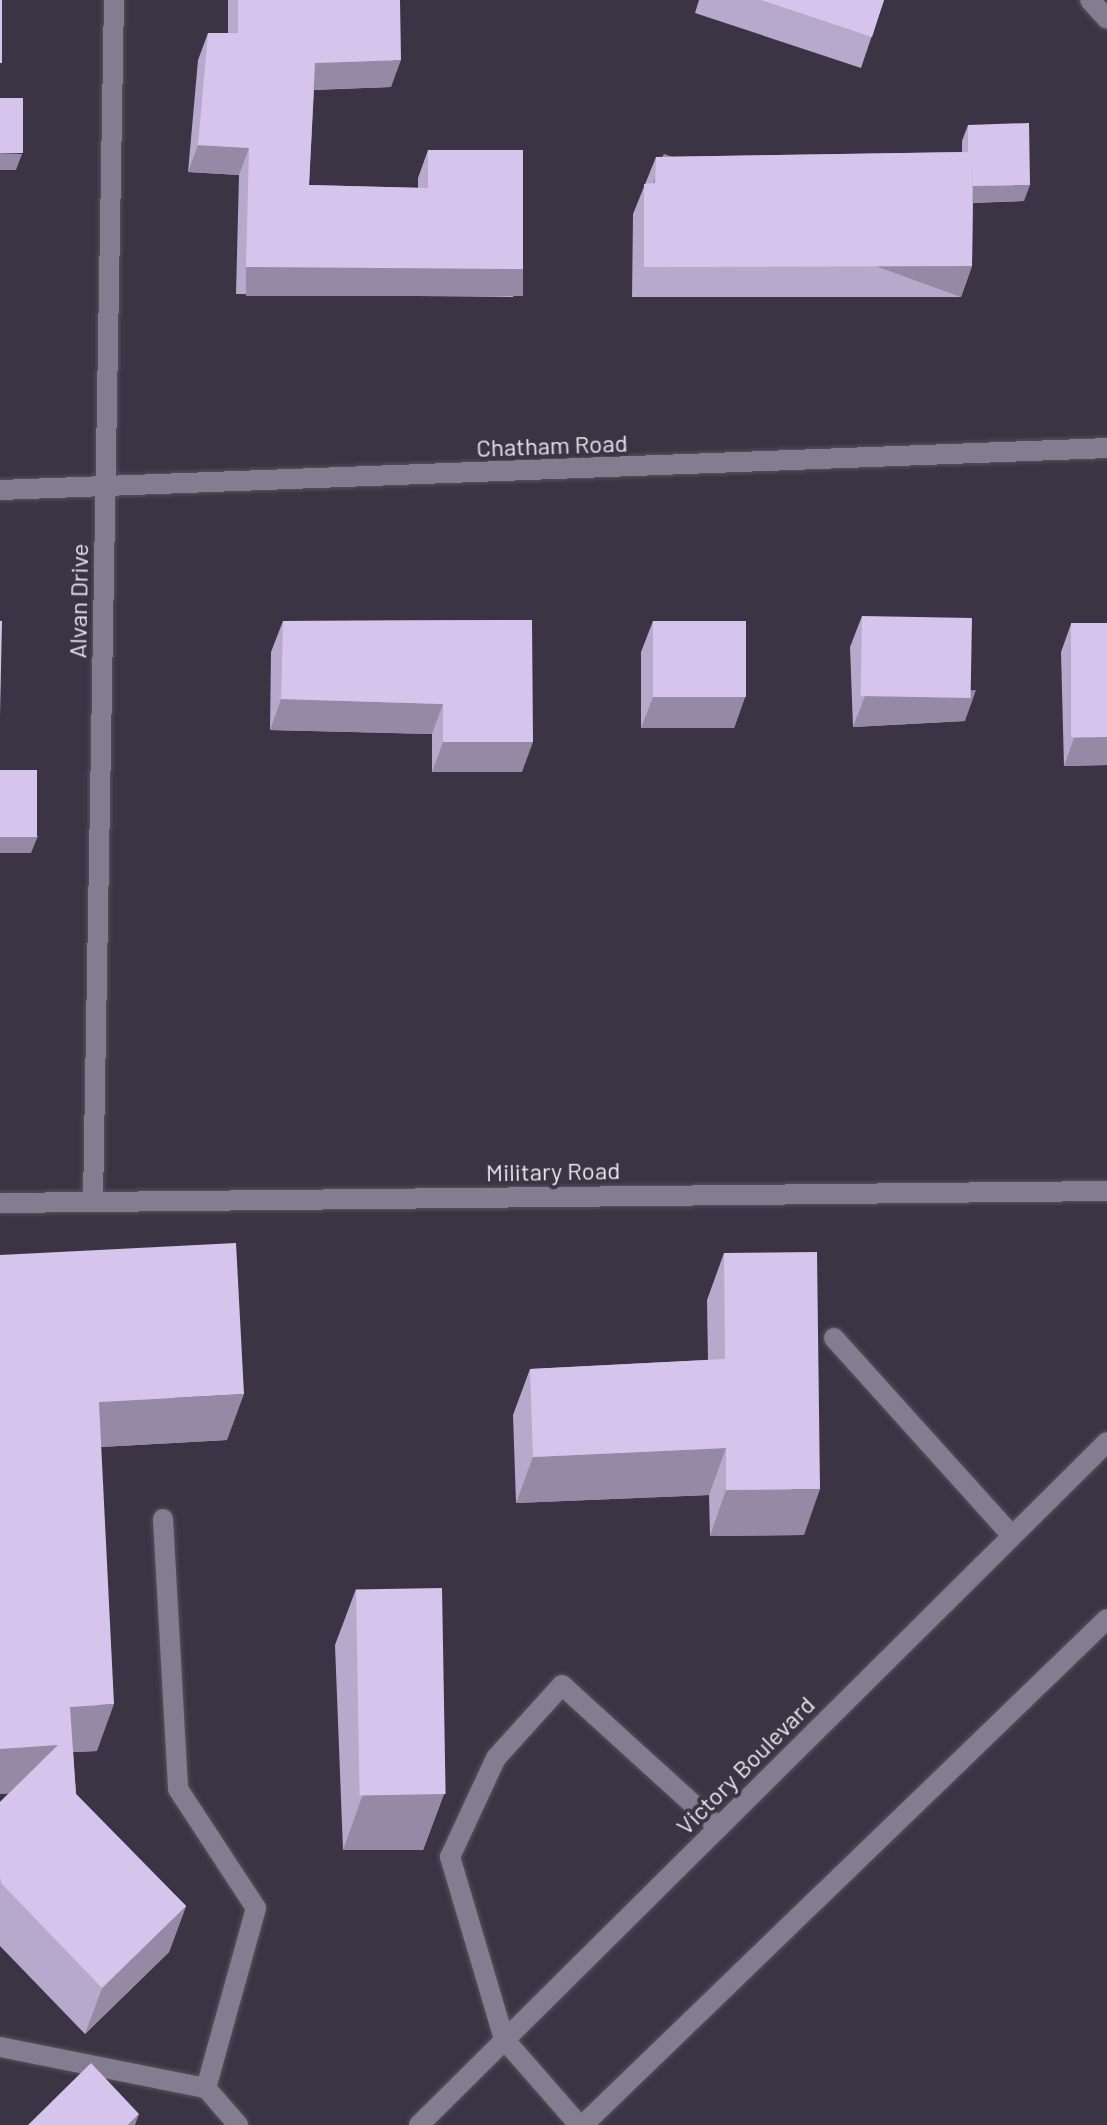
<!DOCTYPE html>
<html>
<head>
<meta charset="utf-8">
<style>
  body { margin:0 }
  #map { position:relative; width:1107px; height:2125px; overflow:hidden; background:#3b3444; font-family:Barlow,sans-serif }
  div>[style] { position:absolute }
  .roads { filter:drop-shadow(0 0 2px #56515e) drop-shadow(0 0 2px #56515e) }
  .service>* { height:20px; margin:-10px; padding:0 10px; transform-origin:10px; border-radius:10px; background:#847c8f }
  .minor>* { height:20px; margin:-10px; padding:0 10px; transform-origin:10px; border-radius:10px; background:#847c8f }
  .secondary>* { height:20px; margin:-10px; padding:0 10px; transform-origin:10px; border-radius:10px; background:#847c8f }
  .wall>* { inset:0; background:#b7a9cb }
  .shaded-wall>* { inset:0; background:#9589a5; transform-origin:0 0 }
  .building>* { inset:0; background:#d5c4ec; transform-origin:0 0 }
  span { translate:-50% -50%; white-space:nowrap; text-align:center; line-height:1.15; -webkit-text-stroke:8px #3b3444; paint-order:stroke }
  .street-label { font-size:24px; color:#ebe6f1 }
</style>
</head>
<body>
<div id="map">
  <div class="roads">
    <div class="service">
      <div style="left:0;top:1203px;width:1107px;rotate:-0.62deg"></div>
      <div style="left:834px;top:1338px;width:266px;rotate:48deg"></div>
      <div style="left:163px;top:1519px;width:270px;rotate:86.8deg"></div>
      <div style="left:178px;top:1789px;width:142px;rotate:56.8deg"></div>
      <div style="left:256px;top:1908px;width:187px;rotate:105.5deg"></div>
      <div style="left:206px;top:2088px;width:49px;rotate:49.1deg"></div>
      <div style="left:0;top:2047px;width:210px;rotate:11.3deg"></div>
      <div style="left:579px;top:2125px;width:114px;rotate:-131.1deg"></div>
      <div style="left:504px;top:2039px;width:190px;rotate:-106.5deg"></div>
      <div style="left:450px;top:1857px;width:109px;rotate:-65.1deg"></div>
      <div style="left:496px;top:1758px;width:98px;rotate:-47.9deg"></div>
      <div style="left:562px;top:1685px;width:212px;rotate:42.3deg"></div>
    </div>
    <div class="minor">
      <div style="left:1090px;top:0;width:25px;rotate:48deg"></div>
      <div style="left:0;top:490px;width:1108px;rotate:-2.17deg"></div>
      <div style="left:93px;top:1202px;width:1202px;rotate:-89deg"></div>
    </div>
    <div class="secondary">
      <div style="left:419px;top:2125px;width:969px;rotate:-44.79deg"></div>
      <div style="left:583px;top:2125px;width:728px;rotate:-44deg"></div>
    </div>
  </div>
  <div class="wall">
    <div style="clip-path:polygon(228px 0,400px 0,391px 87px,314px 90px,309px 185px,418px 188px,418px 178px,428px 150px,523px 269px,513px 297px,236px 294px,239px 175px,188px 172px,198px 60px,208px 33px,228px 33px)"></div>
    <div style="clip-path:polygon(699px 0,884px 0,861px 68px,695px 13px)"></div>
    <div style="clip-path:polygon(968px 125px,1024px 201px,973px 203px,972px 266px,961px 297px,632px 297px,633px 214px,656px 157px,962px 152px,962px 141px)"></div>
    <div style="clip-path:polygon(862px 616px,965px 721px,853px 727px,850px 647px)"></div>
    <div style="clip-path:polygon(532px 620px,522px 772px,432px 772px,432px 734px,270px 730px,271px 652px,283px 621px)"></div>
    <div style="clip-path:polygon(653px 621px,745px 697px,734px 728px,641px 728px,641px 652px)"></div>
    <div style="clip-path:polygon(1107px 623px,1107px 765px,1064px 766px,1061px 652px,1071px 624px)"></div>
    <div style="clip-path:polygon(724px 1253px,804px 1535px,710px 1536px,709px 1495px,516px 1503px,513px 1415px,530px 1369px,708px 1360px,707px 1300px)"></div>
    <div style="clip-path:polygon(0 1255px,227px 1440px,101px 1447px,97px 1751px,73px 1752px,76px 1794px,186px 1906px,169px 1952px,85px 2034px,0 1946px,0 1802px,9px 1793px,0 1794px)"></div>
    <div style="clip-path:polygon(356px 1589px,444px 1794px,423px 1850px,343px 1850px,335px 1645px)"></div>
  </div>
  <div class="shaded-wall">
    <div style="clip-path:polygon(401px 60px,391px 87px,305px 90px,315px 63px)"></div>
    <div style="clip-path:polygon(198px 145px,249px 148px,239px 175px,188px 172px)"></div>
    <div style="clip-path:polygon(0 153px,22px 154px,16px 170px,0 170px)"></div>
    <div style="clip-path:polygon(1030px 185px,1024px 201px,963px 203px,969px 186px)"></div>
    <div style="left:972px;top:266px;width:33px;height:328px;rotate:110deg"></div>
    <div style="left:246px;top:267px;width:277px;height:29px"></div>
    <div style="clip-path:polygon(976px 690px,965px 721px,853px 727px,865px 696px)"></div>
    <div style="clip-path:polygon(653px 697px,745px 697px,734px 728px,641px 728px)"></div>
    <div style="clip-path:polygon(281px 699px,443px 704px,432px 734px,270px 730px)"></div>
    <div style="clip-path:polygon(1107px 737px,1107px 765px,1064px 766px,1074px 738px)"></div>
    <div style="clip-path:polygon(443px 742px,533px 742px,522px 772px,432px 772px)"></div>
    <div style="clip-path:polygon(38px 836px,31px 853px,0 853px,0 837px)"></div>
    <div style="clip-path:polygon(244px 1394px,227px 1440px,82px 1448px,99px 1402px)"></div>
    <div style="clip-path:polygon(726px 1448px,709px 1495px,516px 1503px,533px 1457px)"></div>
    <div style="clip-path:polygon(820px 1489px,804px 1535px,710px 1536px,726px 1490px)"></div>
    <div style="clip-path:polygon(114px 1704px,97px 1751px,55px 1753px,41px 1792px,0 1794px,0 1749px,70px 1707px)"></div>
    <div style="clip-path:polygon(363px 1794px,444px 1794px,423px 1850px,343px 1850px)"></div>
    <div style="clip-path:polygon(186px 1906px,169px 1952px,85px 2034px,102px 1988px)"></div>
    <div style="clip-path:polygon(139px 2114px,135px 2125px,128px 2125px)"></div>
  </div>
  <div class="building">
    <div style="left:0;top:0;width:2px;height:63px"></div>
    <div style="clip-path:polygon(238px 0,400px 0,401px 60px,315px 63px,309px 185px,428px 188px,428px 150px,523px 150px,523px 269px,246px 267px,249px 148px,198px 145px,208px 33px,238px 33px)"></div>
    <div style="clip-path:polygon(761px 0,884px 0,872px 37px)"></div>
    <div style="left:0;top:98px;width:23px;height:55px"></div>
    <div style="clip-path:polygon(1029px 123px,1030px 185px,973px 186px,973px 152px,968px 152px,968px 125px)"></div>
    <div style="clip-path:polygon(973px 152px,972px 266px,644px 267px,644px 184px,655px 183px,656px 157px)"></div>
    <div style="left:862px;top:616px;width:110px;height:80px;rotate:1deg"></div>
    <div style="clip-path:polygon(532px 620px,533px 742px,443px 742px,443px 704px,281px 699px,283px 621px)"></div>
    <div style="clip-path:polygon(0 621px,2px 621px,0 715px)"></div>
    <div style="left:653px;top:621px;width:93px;height:76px"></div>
    <div style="left:1107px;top:623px;width:114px;height:36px;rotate:90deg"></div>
    <div style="left:0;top:770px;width:37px;height:67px"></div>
    <div style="clip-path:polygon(236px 1243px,244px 1394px,99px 1402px,114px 1704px,70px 1707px,76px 1794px,186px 1906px,102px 1988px,2px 1884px,0 1878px,0 1802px,58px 1745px,0 1749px,0 1255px)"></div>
    <div style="clip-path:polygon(817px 1252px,820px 1489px,726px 1490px,726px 1448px,533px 1457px,530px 1369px,725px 1359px,724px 1253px)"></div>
    <div style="left:442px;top:1588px;width:206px;height:86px;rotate:89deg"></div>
    <div style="clip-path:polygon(91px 2063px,139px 2114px,128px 2125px,28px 2125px)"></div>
  </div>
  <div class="street-label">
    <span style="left:552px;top:445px;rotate:-2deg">Chatham Road</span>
    <span style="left:78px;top:601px;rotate:-89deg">Alvan Drive</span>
    <span style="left:553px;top:1171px;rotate:-1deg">Military Road</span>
    <span style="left:745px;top:1765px;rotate:-45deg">Victory Boulevard</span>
  </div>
</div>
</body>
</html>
